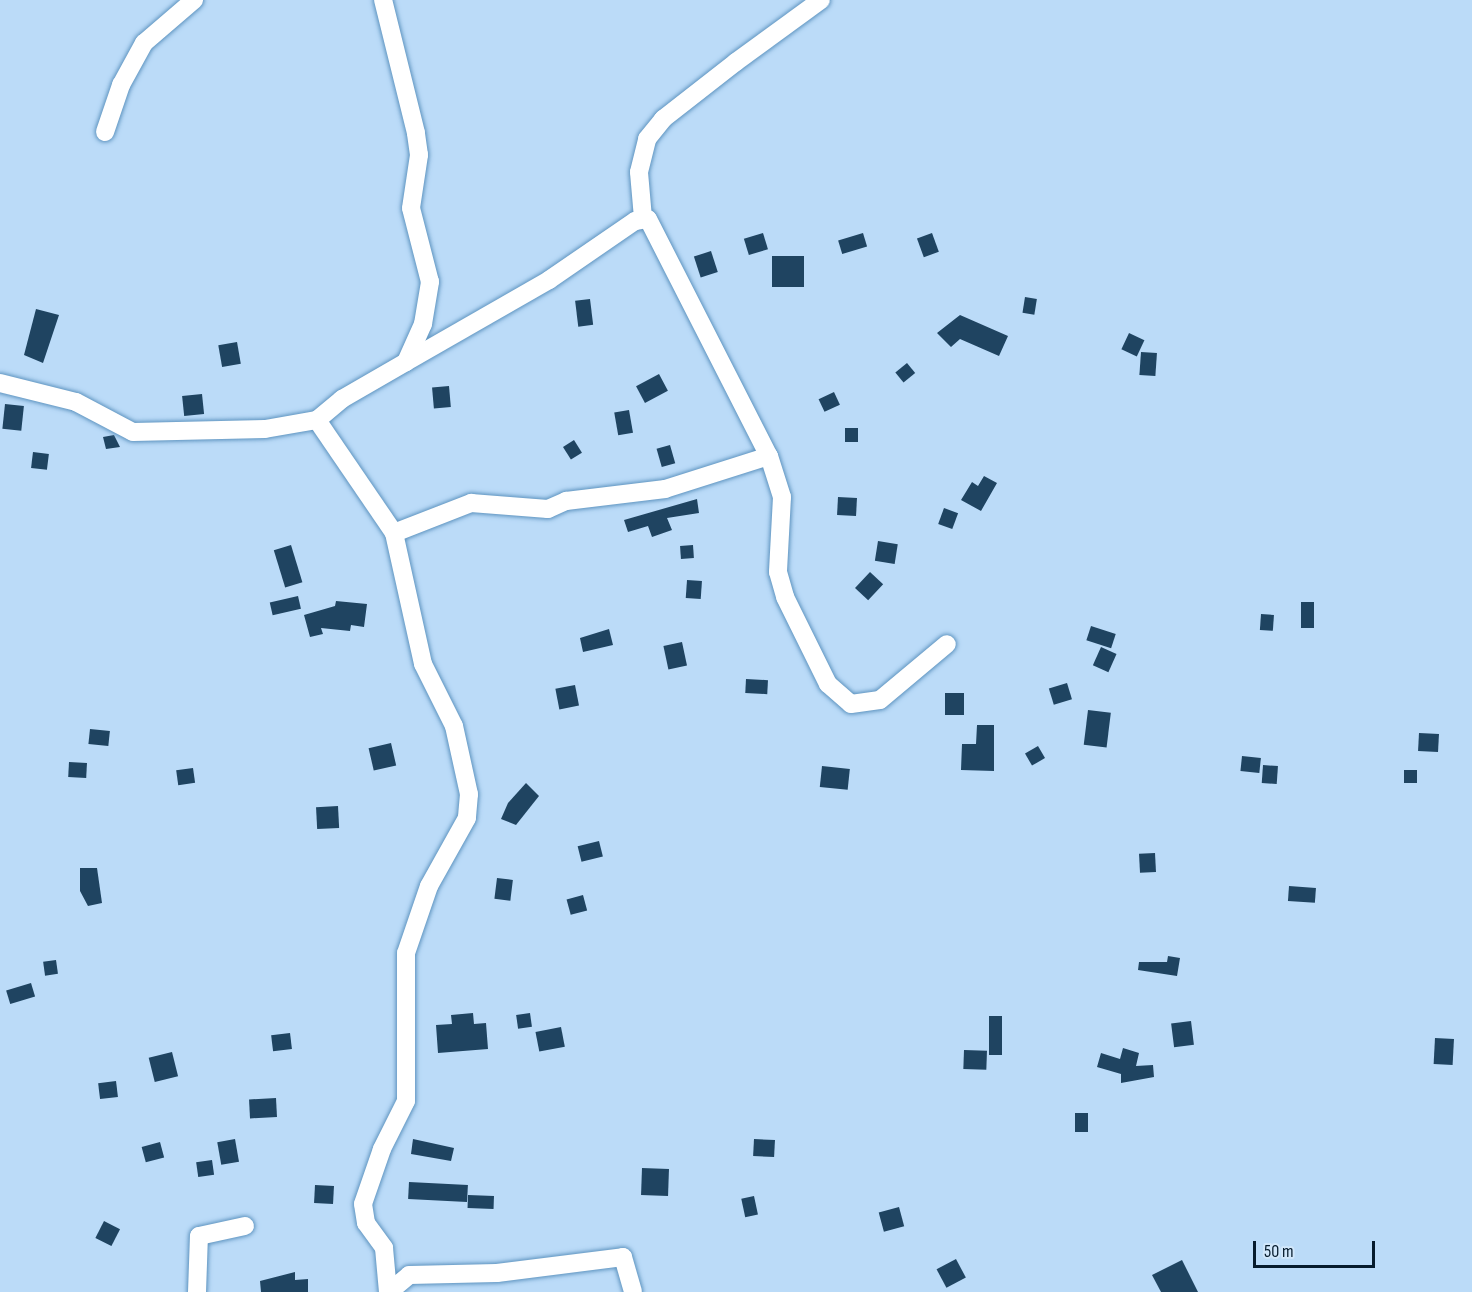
<!DOCTYPE html>
<html>
<head>
<meta charset="utf-8">
<style>
  body { margin:0 }
  #map { position:relative; width:1472px; height:1292px; overflow:hidden; background:#bbdbf8; font-family:"Sofia Sans Condensed",sans-serif }
  div>[style] { position:absolute }
  .building>* { inset:0; background:#1f4461; transform-origin:0 0 }
  .roads { filter:drop-shadow(0 0 2px #5e94c0) drop-shadow(0 0 2px #5e94c0) }
  .minor>* { height:18px; margin:-9px; padding:0 9px; transform-origin:9px; border-radius:9px; background:#fff }
  span { translate:-50% -50%; white-space:nowrap; text-align:center; line-height:1.15; -webkit-text-stroke:6px #d1e7fb; paint-order:stroke }
  .scale { position:absolute; left:1253px; top:1241px; width:122px; height:27px; box-sizing:border-box; border:3px solid #061b2d; border-top:0; padding-left:8px; font-size:18px; line-height:21px; white-space:nowrap; color:#061b2d; -webkit-text-stroke:4px #d1e7fb; paint-order:stroke }
</style>
</head>
<body>
<div id="map">
  <div class="building">
    <div style="left:763px;top:233px;width:17px;height:20px;rotate:73deg"></div>
    <div style="left:863px;top:233px;width:14px;height:26px;rotate:73deg"></div>
    <div style="left:932px;top:233px;width:20px;height:16px;rotate:70deg"></div>
    <div style="left:711px;top:251px;width:22px;height:18px;rotate:72deg"></div>
    <div style="left:772px;top:256px;width:32px;height:31px"></div>
    <div style="left:1025px;top:297px;width:12px;height:16px;rotate:9deg"></div>
    <div style="left:590px;top:299px;width:26px;height:15px;rotate:83deg"></div>
    <div style="clip-path:polygon(36px 309px,59px 315px,43px 363px,24px 355px)"></div>
    <div style="clip-path:polygon(960px 315px,1008px 336px,999px 356px,960px 339px,951px 347px,937px 333px)"></div>
    <div style="left:1129px;top:333px;width:17px;height:18px;rotate:25deg"></div>
    <div style="left:237px;top:342px;width:22px;height:19px;rotate:80deg"></div>
    <div style="left:1141px;top:352px;width:16px;height:23px;rotate:4deg"></div>
    <div style="left:907px;top:363px;width:13px;height:15px;rotate:51deg"></div>
    <div style="left:659px;top:374px;width:19px;height:26px;rotate:62deg"></div>
    <div style="left:449px;top:386px;width:21px;height:17px;rotate:85deg"></div>
    <div style="left:834px;top:392px;width:14px;height:17px;rotate:65deg"></div>
    <div style="left:202px;top:394px;width:20px;height:20px;rotate:84deg"></div>
    <div style="left:5px;top:404px;width:19px;height:25px;rotate:6deg"></div>
    <div style="left:629px;top:410px;width:23px;height:15px;rotate:80deg"></div>
    <div style="left:845px;top:428px;width:13px;height:14px"></div>
    <div style="clip-path:polygon(114px 435px,120px 447px,106px 449px,103px 437px)"></div>
    <div style="left:574px;top:440px;width:15px;height:13px;rotate:58deg"></div>
    <div style="left:670px;top:445px;width:19px;height:14px;rotate:74deg"></div>
    <div style="left:33px;top:452px;width:16px;height:16px;rotate:7deg"></div>
    <div style="clip-path:polygon(984px 476px,997px 483px,981px 511px,961px 500px,972px 482px,978px 486px)"></div>
    <div style="left:838px;top:497px;width:19px;height:18px;rotate:3deg"></div>
    <div style="clip-path:polygon(697px 499px,699px 513px,667px 518px,672px 530px,652px 537px,648px 526px,628px 532px,624px 520px)"></div>
    <div style="left:944px;top:508px;width:15px;height:17px;rotate:20deg"></div>
    <div style="left:878px;top:541px;width:20px;height:20px;rotate:9deg"></div>
    <div style="left:291px;top:545px;width:39px;height:18px;rotate:73deg"></div>
    <div style="left:693px;top:545px;width:13px;height:13px;rotate:86deg"></div>
    <div style="left:870px;top:572px;width:18px;height:22px;rotate:43deg"></div>
    <div style="left:687px;top:580px;width:15px;height:18px;rotate:4deg"></div>
    <div style="left:298px;top:596px;width:13px;height:29px;rotate:77deg"></div>
    <div style="clip-path:polygon(336px 601px,367px 604px,364px 627px,351px 625px,350px 631px,321px 628px,323px 634px,310px 637px,304px 615px,335px 606px)"></div>
    <div style="left:1301px;top:602px;width:13px;height:26px"></div>
    <div style="left:1261px;top:614px;width:13px;height:16px;rotate:4deg"></div>
    <div style="left:1091px;top:626px;width:26px;height:15px;rotate:18deg"></div>
    <div style="clip-path:polygon(609px 629px,613px 645px,583px 652px,580px 638px)"></div>
    <div style="left:682px;top:642px;width:24px;height:19px;rotate:78deg"></div>
    <div style="left:1101px;top:647px;width:17px;height:20px;rotate:24deg"></div>
    <div style="left:746px;top:679px;width:22px;height:14px;rotate:3deg"></div>
    <div style="left:1067px;top:683px;width:17px;height:19px;rotate:73deg"></div>
    <div style="left:575px;top:685px;width:21px;height:20px;rotate:79deg"></div>
    <div style="left:945px;top:693px;width:19px;height:22px"></div>
    <div style="left:1088px;top:710px;width:23px;height:35px;rotate:7deg"></div>
    <div style="clip-path:polygon(977px 725px,994px 725px,994px 771px,961px 770px,962px 744px,976px 744px)"></div>
    <div style="left:90px;top:729px;width:20px;height:15px;rotate:6deg"></div>
    <div style="left:1419px;top:733px;width:20px;height:18px;rotate:3deg"></div>
    <div style="left:391px;top:743px;width:23px;height:23px;rotate:77deg"></div>
    <div style="left:1038px;top:746px;width:14px;height:15px;rotate:60deg"></div>
    <div style="left:1242px;top:756px;width:19px;height:15px;rotate:6deg"></div>
    <div style="left:69px;top:762px;width:18px;height:15px;rotate:3deg"></div>
    <div style="left:1263px;top:765px;width:15px;height:18px;rotate:4deg"></div>
    <div style="left:822px;top:766px;width:28px;height:21px;rotate:6deg"></div>
    <div style="left:193px;top:768px;width:15px;height:17px;rotate:82deg"></div>
    <div style="left:1404px;top:770px;width:13px;height:13px"></div>
    <div style="clip-path:polygon(526px 783px,539px 796px,516px 825px,501px 819px,508px 803px)"></div>
    <div style="left:338px;top:806px;width:22px;height:22px;rotate:87deg"></div>
    <div style="left:599px;top:841px;width:16px;height:22px;rotate:76deg"></div>
    <div style="left:1155px;top:853px;width:19px;height:16px;rotate:87deg"></div>
    <div style="clip-path:polygon(80px 868px,97px 868px,102px 903px,88px 906px,80px 891px)"></div>
    <div style="left:497px;top:878px;width:16px;height:21px;rotate:7deg"></div>
    <div style="left:1289px;top:886px;width:27px;height:15px;rotate:4deg"></div>
    <div style="left:583px;top:895px;width:16px;height:17px;rotate:75deg"></div>
    <div style="clip-path:polygon(1168px 956px,1180px 958px,1177px 976px,1138px 970px,1139px 962px,1167px 962px)"></div>
    <div style="left:56px;top:960px;width:14px;height:13px;rotate:82deg"></div>
    <div style="left:31px;top:983px;width:14px;height:26px;rotate:73deg"></div>
    <div style="clip-path:polygon(473px 1013px,474px 1024px,486px 1023px,488px 1049px,438px 1053px,436px 1025px,452px 1024px,451px 1015px)"></div>
    <div style="left:530px;top:1013px;width:14px;height:14px;rotate:82deg"></div>
    <div style="left:989px;top:1016px;width:13px;height:39px"></div>
    <div style="left:1191px;top:1021px;width:24px;height:20px;rotate:83deg"></div>
    <div style="left:561px;top:1027px;width:20px;height:26px;rotate:79deg"></div>
    <div style="left:290px;top:1033px;width:16px;height:19px;rotate:83deg"></div>
    <div style="left:1435px;top:1038px;width:19px;height:26px;rotate:3deg"></div>
    <div style="clip-path:polygon(1123px 1048px,1139px 1053px,1136px 1066px,1153px 1065px,1154px 1077px,1121px 1083px,1121px 1074px,1097px 1067px,1101px 1053px,1120px 1059px)"></div>
    <div style="left:964px;top:1050px;width:23px;height:19px;rotate:2deg"></div>
    <div style="left:172px;top:1052px;width:25px;height:24px;rotate:76deg"></div>
    <div style="left:116px;top:1081px;width:16px;height:18px;rotate:83deg"></div>
    <div style="left:276px;top:1098px;width:19px;height:27px;rotate:87deg"></div>
    <div style="left:1075px;top:1113px;width:13px;height:19px"></div>
    <div style="left:235px;top:1139px;width:23px;height:18px;rotate:80deg"></div>
    <div style="clip-path:polygon(413px 1139px,454px 1148px,451px 1161px,411px 1154px)"></div>
    <div style="left:754px;top:1139px;width:21px;height:17px;rotate:3deg"></div>
    <div style="left:160px;top:1142px;width:16px;height:19px;rotate:75deg"></div>
    <div style="left:212px;top:1160px;width:15px;height:16px;rotate:82deg"></div>
    <div style="left:642px;top:1168px;width:27px;height:27px;rotate:2deg"></div>
    <div style="left:409px;top:1182px;width:59px;height:17px;rotate:3deg"></div>
    <div style="left:315px;top:1185px;width:19px;height:18px;rotate:3deg"></div>
    <div style="left:468px;top:1195px;width:26px;height:13px;rotate:2deg"></div>
    <div style="left:754px;top:1196px;width:19px;height:13px;rotate:78deg"></div>
    <div style="left:899px;top:1207px;width:20px;height:21px;rotate:75deg"></div>
    <div style="left:104px;top:1221px;width:18px;height:19px;rotate:27deg"></div>
    <div style="left:956px;top:1259px;width:21px;height:22px;rotate:62deg"></div>
    <div style="clip-path:polygon(1182px 1260px,1198px 1292px,1161px 1292px,1152px 1275px)"></div>
    <div style="clip-path:polygon(295px 1272px,295px 1280px,308px 1279px,308px 1292px,261px 1292px,260px 1281px)"></div>
  </div>
  <div class="roads">
    <div class="minor">
      <div style="left:105px;top:132px;width:50px;rotate:-71.2deg"></div>
      <div style="left:121px;top:85px;width:48px;rotate:-61.3deg"></div>
      <div style="left:144px;top:43px;width:66px;rotate:-40.7deg"></div>
      <div style="left:643px;top:218px;width:46px;rotate:-95deg"></div>
      <div style="left:639px;top:172px;width:34px;rotate:-76deg"></div>
      <div style="left:647px;top:139px;width:26px;rotate:-51deg"></div>
      <div style="left:663px;top:119px;width:93px;rotate:-38deg"></div>
      <div style="left:736px;top:62px;width:105px;rotate:-36.1deg"></div>
      <div style="left:406px;top:362px;width:165px;rotate:-29.8deg"></div>
      <div style="left:549px;top:280px;width:104px;rotate:-34.5deg"></div>
      <div style="left:635px;top:221px;width:13px;rotate:-9deg"></div>
      <div style="left:648px;top:219px;width:266px;rotate:63deg"></div>
      <div style="left:769px;top:456px;width:43px;rotate:72.4deg"></div>
      <div style="left:782px;top:497px;width:75px;rotate:93.1deg"></div>
      <div style="left:778px;top:572px;width:26px;rotate:74deg"></div>
      <div style="left:785px;top:597px;width:97px;rotate:63.7deg"></div>
      <div style="left:828px;top:684px;width:30px;rotate:41deg"></div>
      <div style="left:851px;top:704px;width:29px;rotate:-8deg"></div>
      <div style="left:880px;top:700px;width:87px;rotate:-39.9deg"></div>
      <div style="left:0;top:383px;width:78px;rotate:14deg"></div>
      <div style="left:76px;top:402px;width:64px;rotate:27.8deg"></div>
      <div style="left:133px;top:432px;width:132px;rotate:-1.3deg"></div>
      <div style="left:265px;top:429px;width:53px;rotate:-9.8deg"></div>
      <div style="left:317px;top:420px;width:33px;rotate:-40deg"></div>
      <div style="left:342px;top:399px;width:74px;rotate:-30deg"></div>
      <div style="left:406px;top:362px;width:42px;rotate:-65.9deg"></div>
      <div style="left:423px;top:324px;width:43px;rotate:-80.5deg"></div>
      <div style="left:430px;top:282px;width:76px;rotate:-104.4deg"></div>
      <div style="left:411px;top:208px;width:54px;rotate:-81.4deg"></div>
      <div style="left:419px;top:155px;width:22px;rotate:-98deg"></div>
      <div style="left:416px;top:133px;width:137px;rotate:-103.9deg"></div>
      <div style="left:317px;top:420px;width:137px;rotate:55.7deg"></div>
      <div style="left:394px;top:533px;width:134px;rotate:77.5deg"></div>
      <div style="left:423px;top:664px;width:69px;rotate:63.4deg"></div>
      <div style="left:454px;top:726px;width:70px;rotate:77.6deg"></div>
      <div style="left:469px;top:794px;width:24px;rotate:95deg"></div>
      <div style="left:467px;top:818px;width:78px;rotate:119.2deg"></div>
      <div style="left:429px;top:886px;width:71px;rotate:108.9deg"></div>
      <div style="left:406px;top:953px;width:148px;rotate:90deg"></div>
      <div style="left:406px;top:1101px;width:54px;rotate:116.6deg"></div>
      <div style="left:382px;top:1149px;width:58px;rotate:109.1deg"></div>
      <div style="left:363px;top:1204px;width:19px;rotate:81deg"></div>
      <div style="left:366px;top:1223px;width:31px;rotate:54deg"></div>
      <div style="left:384px;top:1248px;width:44px;rotate:84.8deg"></div>
      <div style="left:394px;top:533px;width:83px;rotate:-21.3deg"></div>
      <div style="left:471px;top:503px;width:77px;rotate:4.5deg"></div>
      <div style="left:548px;top:509px;width:20px;rotate:-24deg"></div>
      <div style="left:566px;top:501px;width:100px;rotate:-6.9deg"></div>
      <div style="left:665px;top:489px;width:109px;rotate:-17.6deg"></div>
      <div style="left:197px;top:1292px;width:56px;rotate:-88deg"></div>
      <div style="left:199px;top:1236px;width:47px;rotate:-12.3deg"></div>
      <div style="left:389px;top:1292px;width:26px;rotate:-40deg"></div>
      <div style="left:409px;top:1275px;width:88px;rotate:-1.3deg"></div>
      <div style="left:497px;top:1273px;width:127px;rotate:-7.2deg"></div>
      <div style="left:623px;top:1257px;width:36px;rotate:74deg"></div>
    </div>
  </div>
  <div class="scale">50 m</div>
</div>
</body>
</html>
